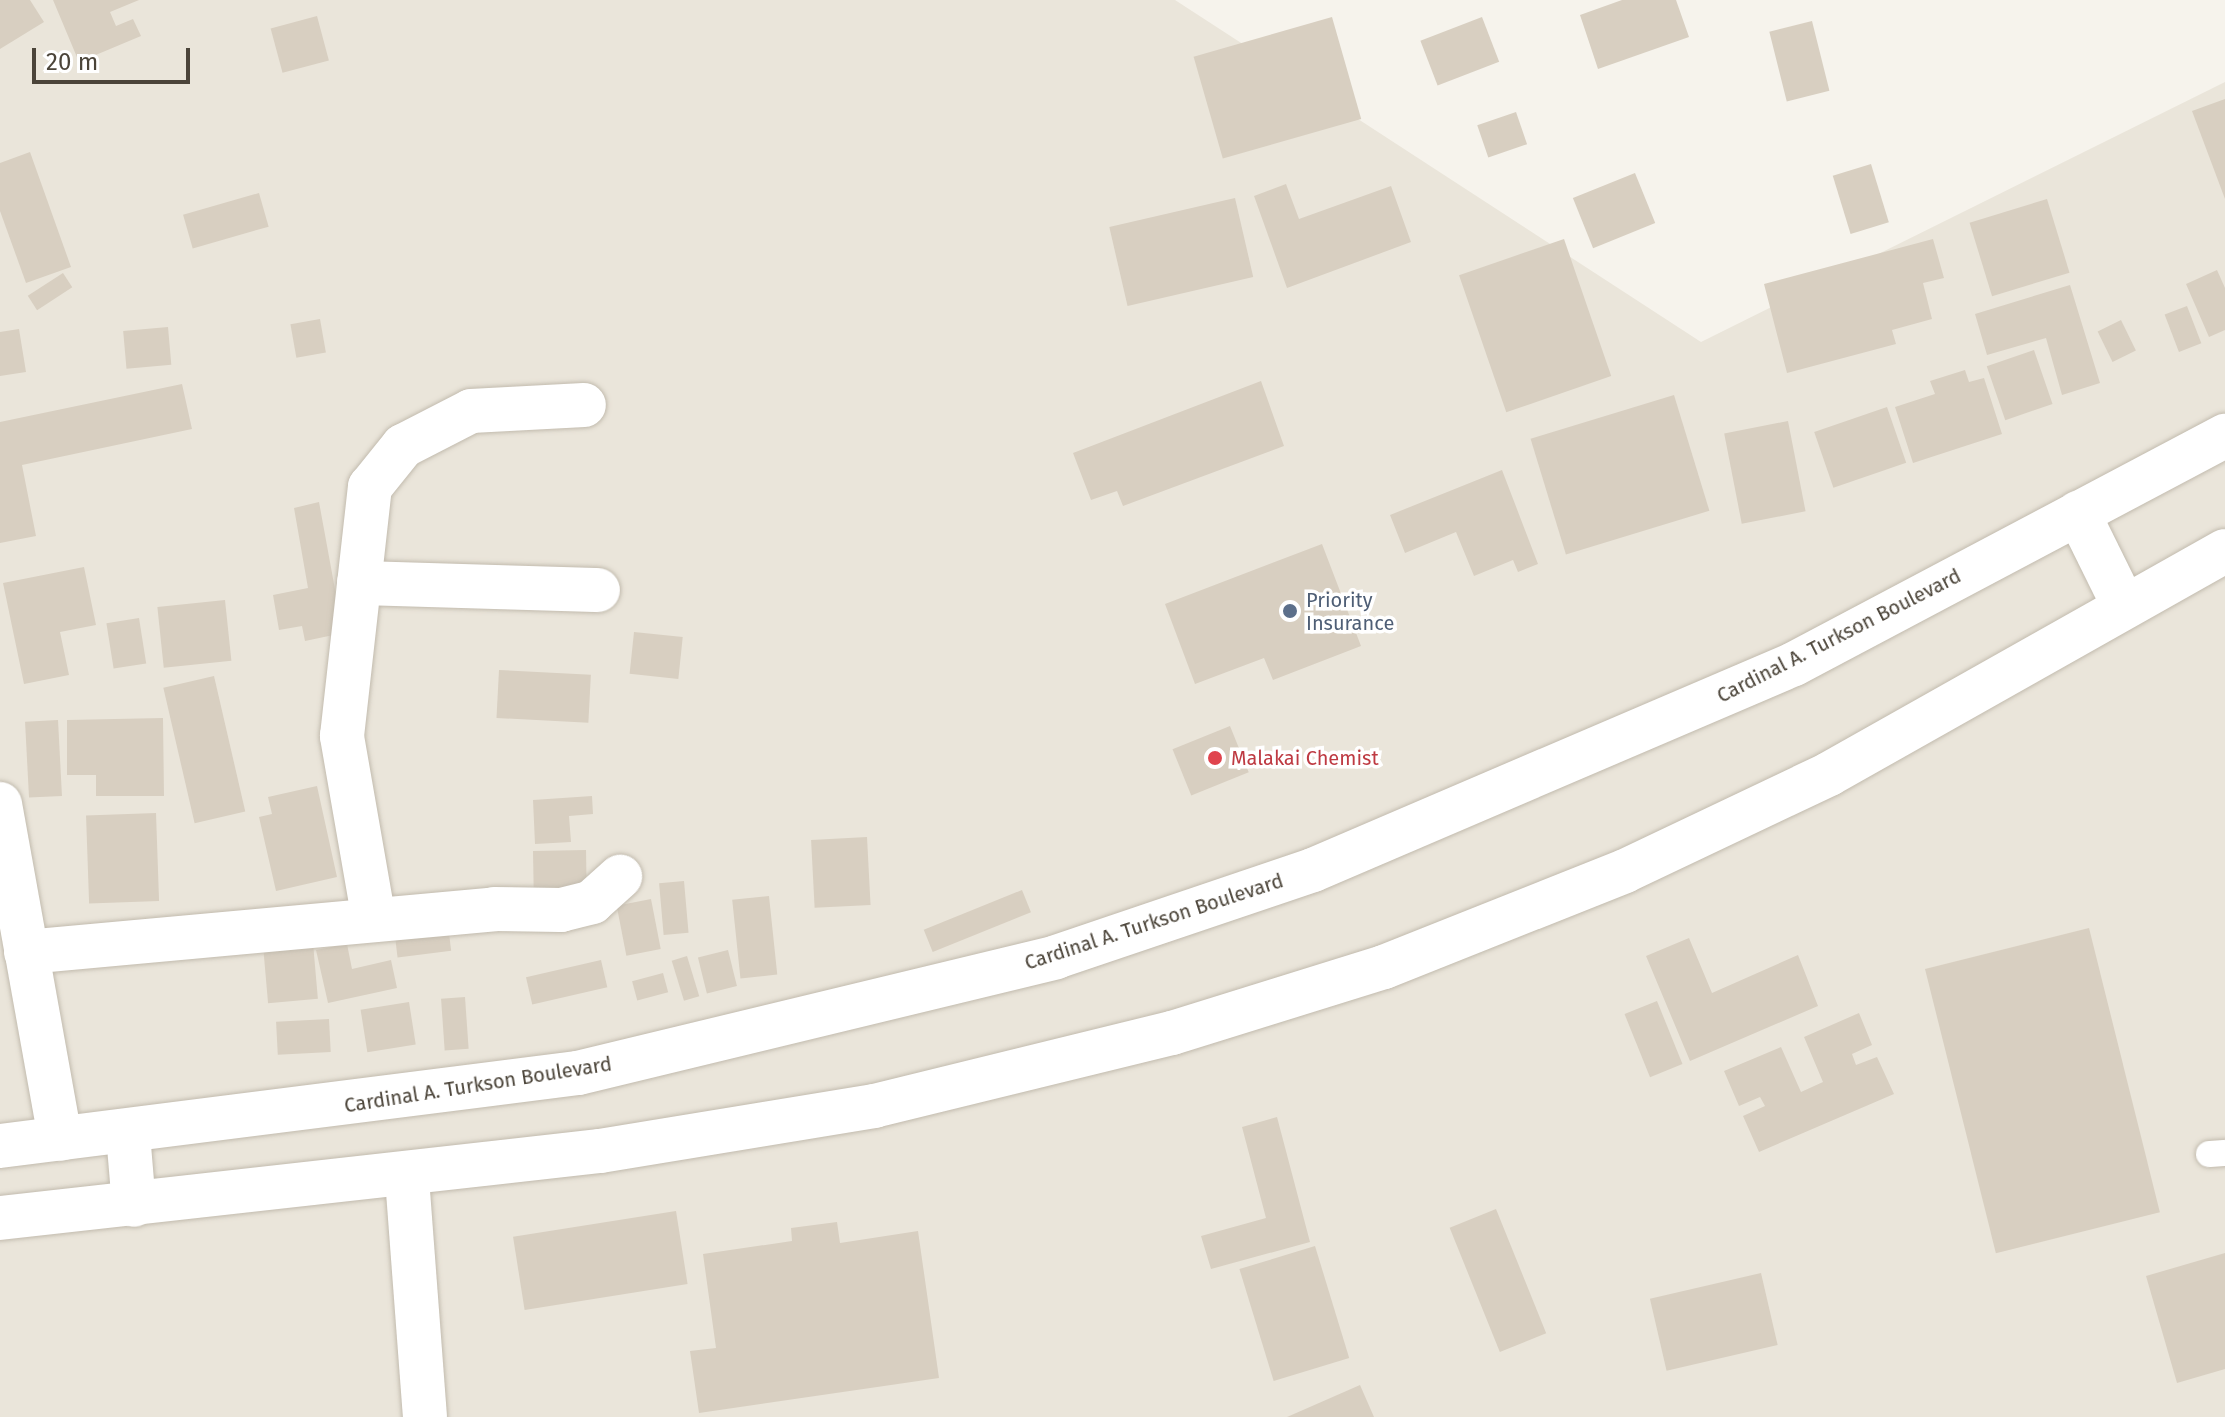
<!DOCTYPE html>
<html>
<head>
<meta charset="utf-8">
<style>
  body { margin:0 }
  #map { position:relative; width:2225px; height:1417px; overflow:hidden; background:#f6f3ec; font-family:"Fira Sans",sans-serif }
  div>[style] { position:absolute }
  .residential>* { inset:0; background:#eae5da }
  .building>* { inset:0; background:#d8cfc1; transform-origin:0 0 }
  .roads { filter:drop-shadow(0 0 2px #c2bbae) drop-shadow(0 0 2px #c2bbae) }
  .service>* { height:26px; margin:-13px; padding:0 13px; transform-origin:13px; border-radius:13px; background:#fff }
  .minor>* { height:44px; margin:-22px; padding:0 22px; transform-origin:22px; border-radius:22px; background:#fff }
  .tertiary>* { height:44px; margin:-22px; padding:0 22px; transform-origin:22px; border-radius:22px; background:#fff }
  .dots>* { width:22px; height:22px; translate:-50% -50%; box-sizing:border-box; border:4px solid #fff; border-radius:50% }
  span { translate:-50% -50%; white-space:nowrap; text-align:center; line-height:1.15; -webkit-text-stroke:7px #fff; paint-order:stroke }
  .service-label { font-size:20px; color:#4e5e75 }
  .left { translate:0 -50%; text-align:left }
  .street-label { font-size:20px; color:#4b4439 }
  .health-label { font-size:20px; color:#be3a42 }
  .scale { position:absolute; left:32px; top:48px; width:158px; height:36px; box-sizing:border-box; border:4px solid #4b4439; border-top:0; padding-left:10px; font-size:24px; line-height:28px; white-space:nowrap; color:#4b4439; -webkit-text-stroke:6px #fff; paint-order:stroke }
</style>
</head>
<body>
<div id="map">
  <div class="residential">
    <div style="clip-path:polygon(0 0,1175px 0,1701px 342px,2225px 82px,2225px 1417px,0 1417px)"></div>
  </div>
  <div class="building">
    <div style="clip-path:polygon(0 0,30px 0,44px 22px,0 49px)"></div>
    <div style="clip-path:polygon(53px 0,139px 0,110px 12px,116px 26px,133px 19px,141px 36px,79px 62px)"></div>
    <div style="clip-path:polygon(1622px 0,1676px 0,1689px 37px,1598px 69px,1580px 15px)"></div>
    <div style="left:317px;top:16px;width:46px;height:48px;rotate:75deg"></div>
    <div style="left:1332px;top:17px;width:106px;height:144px;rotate:74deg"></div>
    <div style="left:1482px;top:17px;width:48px;height:66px;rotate:69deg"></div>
    <div style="left:1812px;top:21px;width:72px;height:44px;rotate:76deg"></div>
    <div style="clip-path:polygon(2225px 99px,2225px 199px,2192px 111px)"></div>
    <div style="left:1516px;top:112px;width:34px;height:41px;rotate:71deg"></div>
    <div style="clip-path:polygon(30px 152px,71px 267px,26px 283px,0 211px,0 163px)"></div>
    <div style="left:1871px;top:164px;width:61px;height:40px;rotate:73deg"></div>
    <div style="left:1635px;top:173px;width:54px;height:67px;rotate:68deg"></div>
    <div style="clip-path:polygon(1286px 184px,1299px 219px,1391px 186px,1411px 242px,1287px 288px,1254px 196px)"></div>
    <div style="left:259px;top:193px;width:35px;height:79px;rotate:74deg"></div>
    <div style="left:1235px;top:198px;width:81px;height:129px;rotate:77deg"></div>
    <div style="left:2047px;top:199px;width:77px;height:81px;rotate:73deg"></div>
    <div style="left:1564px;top:239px;width:145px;height:111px;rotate:71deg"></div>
    <div style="clip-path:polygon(1933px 239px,1944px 278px,1923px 283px,1932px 319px,1892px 330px,1896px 344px,1787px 373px,1764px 284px)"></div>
    <div style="clip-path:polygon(2217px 270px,2225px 288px,2225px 330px,2209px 337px,2186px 284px)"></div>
    <div style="left:63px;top:273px;width:17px;height:42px;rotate:57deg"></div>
    <div style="clip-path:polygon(2070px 285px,2100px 383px,2062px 395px,2046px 338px,1987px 355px,1975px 314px)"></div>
    <div style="left:2187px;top:306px;width:40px;height:24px;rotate:69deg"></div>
    <div style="left:320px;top:319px;width:34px;height:30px;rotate:80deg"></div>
    <div style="left:2121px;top:320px;width:34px;height:26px;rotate:64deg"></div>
    <div style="left:168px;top:327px;width:38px;height:45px;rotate:85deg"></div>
    <div style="clip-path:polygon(19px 329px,26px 372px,0 376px,0 332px)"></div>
    <div style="left:2034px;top:350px;width:57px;height:50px;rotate:71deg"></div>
    <div style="clip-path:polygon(1965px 370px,1969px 382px,1984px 378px,2002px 434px,1913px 463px,1895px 407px,1935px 394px,1930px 381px)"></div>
    <div style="clip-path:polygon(1261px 381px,1284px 446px,1123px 506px,1117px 491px,1091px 500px,1073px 453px)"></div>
    <div style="clip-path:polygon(182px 384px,192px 429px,22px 465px,36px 536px,0 543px,0 422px)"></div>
    <div style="left:1674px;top:395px;width:121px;height:150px;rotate:73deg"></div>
    <div style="left:1887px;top:407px;width:59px;height:77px;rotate:71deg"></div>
    <div style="left:1788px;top:421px;width:92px;height:65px;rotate:79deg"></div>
    <div style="clip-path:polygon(1502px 470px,1538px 564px,1518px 572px,1513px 560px,1474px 576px,1456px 532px,1405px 553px,1390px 515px)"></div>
    <div style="clip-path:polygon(319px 502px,343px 633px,305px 641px,302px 626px,279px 630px,273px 595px,308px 588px,294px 508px)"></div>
    <div style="clip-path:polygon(1322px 544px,1361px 646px,1273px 680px,1264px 658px,1195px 684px,1165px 604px)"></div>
    <div style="clip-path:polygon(84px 567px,96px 625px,60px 632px,69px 675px,24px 684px,3px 583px)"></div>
    <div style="left:225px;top:600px;width:61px;height:68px;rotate:84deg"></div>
    <div style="left:139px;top:618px;width:46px;height:33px;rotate:81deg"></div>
    <div style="left:634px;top:632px;width:49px;height:42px;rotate:6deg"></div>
    <div style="left:499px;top:670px;width:92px;height:48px;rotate:3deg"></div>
    <div style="left:214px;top:676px;width:139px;height:52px;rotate:77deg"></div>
    <div style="clip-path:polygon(163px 718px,164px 796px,96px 796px,96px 775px,67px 775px,67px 720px)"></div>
    <div style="left:58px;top:720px;width:76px;height:33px;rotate:87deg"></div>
    <div style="left:1230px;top:726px;width:50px;height:62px;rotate:68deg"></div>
    <div style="clip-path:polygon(317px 786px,337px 877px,276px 891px,259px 817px,272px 814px,268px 797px)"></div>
    <div style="clip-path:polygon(592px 796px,593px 814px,569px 816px,571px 842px,535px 844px,533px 800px)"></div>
    <div style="left:156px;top:813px;width:88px;height:70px;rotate:88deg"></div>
    <div style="left:867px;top:837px;width:68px;height:56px;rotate:87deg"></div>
    <div style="left:586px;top:850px;width:40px;height:53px;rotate:89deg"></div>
    <div style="left:684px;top:881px;width:52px;height:25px;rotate:85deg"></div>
    <div style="left:1022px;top:890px;width:24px;height:106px;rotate:68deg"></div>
    <div style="left:769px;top:896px;width:79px;height:37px;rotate:84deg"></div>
    <div style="left:651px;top:899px;width:51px;height:35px;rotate:79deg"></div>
    <div style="left:448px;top:925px;width:26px;height:54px;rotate:83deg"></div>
    <div style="left:2089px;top:928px;width:293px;height:169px;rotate:76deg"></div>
    <div style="clip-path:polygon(1689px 938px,1712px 993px,1798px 955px,1818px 1006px,1690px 1061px,1646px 956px)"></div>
    <div style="left:313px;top:943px;width:56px;height:50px;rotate:85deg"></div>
    <div style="clip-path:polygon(347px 944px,352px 969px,391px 960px,397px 988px,328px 1003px,316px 950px)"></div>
    <div style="left:728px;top:950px;width:37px;height:31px;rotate:76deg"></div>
    <div style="left:687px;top:956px;width:42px;height:16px;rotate:73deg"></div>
    <div style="left:601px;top:960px;width:28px;height:77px;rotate:77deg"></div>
    <div style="left:663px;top:973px;width:20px;height:32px;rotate:75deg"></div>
    <div style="left:465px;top:997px;width:52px;height:24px;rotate:86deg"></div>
    <div style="left:1657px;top:1001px;width:68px;height:35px;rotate:68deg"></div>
    <div style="left:409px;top:1002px;width:43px;height:49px;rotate:81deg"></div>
    <div style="clip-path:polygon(1859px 1013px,1872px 1045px,1852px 1054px,1856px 1065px,1877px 1057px,1894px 1094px,1759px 1152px,1743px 1116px,1765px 1106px,1760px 1097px,1739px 1106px,1724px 1071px,1781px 1047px,1801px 1092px,1823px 1082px,1804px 1037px)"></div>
    <div style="left:329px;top:1019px;width:33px;height:53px;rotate:87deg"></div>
    <div style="clip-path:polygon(1277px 1117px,1310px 1242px,1211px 1269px,1201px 1236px,1266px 1218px,1242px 1127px)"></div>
    <div style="left:1496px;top:1209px;width:134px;height:50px;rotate:68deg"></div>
    <div style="left:676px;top:1211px;width:74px;height:165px;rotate:81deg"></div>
    <div style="clip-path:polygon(837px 1222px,840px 1243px,918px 1231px,939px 1378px,699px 1413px,690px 1351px,716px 1348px,703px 1254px,792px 1241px,791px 1228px)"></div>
    <div style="left:1315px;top:1246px;width:117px;height:79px;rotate:73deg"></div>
    <div style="clip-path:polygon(2225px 1253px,2225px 1369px,2177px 1383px,2146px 1276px)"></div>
    <div style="left:1761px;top:1273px;width:74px;height:114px;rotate:77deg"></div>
    <div style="clip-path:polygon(1360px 1385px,1374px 1417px,1287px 1417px)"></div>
  </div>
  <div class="roads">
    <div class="service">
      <div style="left:2209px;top:1154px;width:16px;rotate:-4deg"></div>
    </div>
    <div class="minor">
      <div style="left:359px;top:583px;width:239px;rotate:1.7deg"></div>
      <div style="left:0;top:804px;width:340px;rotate:79.8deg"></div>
      <div style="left:374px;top:920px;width:187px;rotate:-99.9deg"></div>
      <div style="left:342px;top:736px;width:251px;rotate:-83.6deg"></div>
      <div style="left:370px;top:487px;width:53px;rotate:-51.2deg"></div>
      <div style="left:403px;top:446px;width:76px;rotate:-27.2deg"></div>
      <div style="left:471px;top:411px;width:113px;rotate:-3deg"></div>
      <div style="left:26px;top:952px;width:470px;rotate:-5.2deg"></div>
      <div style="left:494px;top:909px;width:67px;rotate:0.9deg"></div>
      <div style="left:561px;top:910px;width:32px;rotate:-14deg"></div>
      <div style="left:592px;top:902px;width:38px;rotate:-42deg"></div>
      <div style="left:407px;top:1178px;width:240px;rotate:85.7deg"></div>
    </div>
    <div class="tertiary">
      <div style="left:2078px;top:513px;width:102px;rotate:63.7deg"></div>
      <div style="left:128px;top:1134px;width:71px;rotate:85.2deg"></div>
      <div style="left:0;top:1146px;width:583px;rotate:-7.2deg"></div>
      <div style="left:578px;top:1073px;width:492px;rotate:-13.6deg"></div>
      <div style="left:1056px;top:957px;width:271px;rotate:-18.7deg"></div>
      <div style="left:1313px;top:870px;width:523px;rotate:-23.18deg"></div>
      <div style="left:1794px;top:664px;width:488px;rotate:-27.9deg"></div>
      <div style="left:0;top:1218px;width:604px;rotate:-6.37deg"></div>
      <div style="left:600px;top:1151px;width:278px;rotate:-9.3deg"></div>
      <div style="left:874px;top:1106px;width:307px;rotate:-13.8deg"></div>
      <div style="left:1172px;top:1033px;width:222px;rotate:-17.3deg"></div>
      <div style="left:1384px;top:967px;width:259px;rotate:-21.7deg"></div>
      <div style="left:1625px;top:871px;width:226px;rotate:-25.4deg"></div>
      <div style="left:1829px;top:774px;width:454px;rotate:-29.4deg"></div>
    </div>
  </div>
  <div class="dots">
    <div style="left:1290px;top:611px;background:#5c6f8a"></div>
    <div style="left:1215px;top:758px;background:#e0444e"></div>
  </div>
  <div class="service-label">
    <span class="left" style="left:1306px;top:612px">Priority<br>Insurance</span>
  </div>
  <div class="street-label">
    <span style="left:1839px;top:636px;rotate:-27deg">Cardinal A. Turkson Boulevard</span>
    <span style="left:1154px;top:922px;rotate:-18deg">Cardinal A. Turkson Boulevard</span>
    <span style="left:478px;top:1085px;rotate:-9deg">Cardinal A. Turkson Boulevard</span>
  </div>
  <div class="health-label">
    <span class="left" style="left:1231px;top:758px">Malakai Chemist</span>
  </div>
  <div class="scale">20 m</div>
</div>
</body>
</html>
